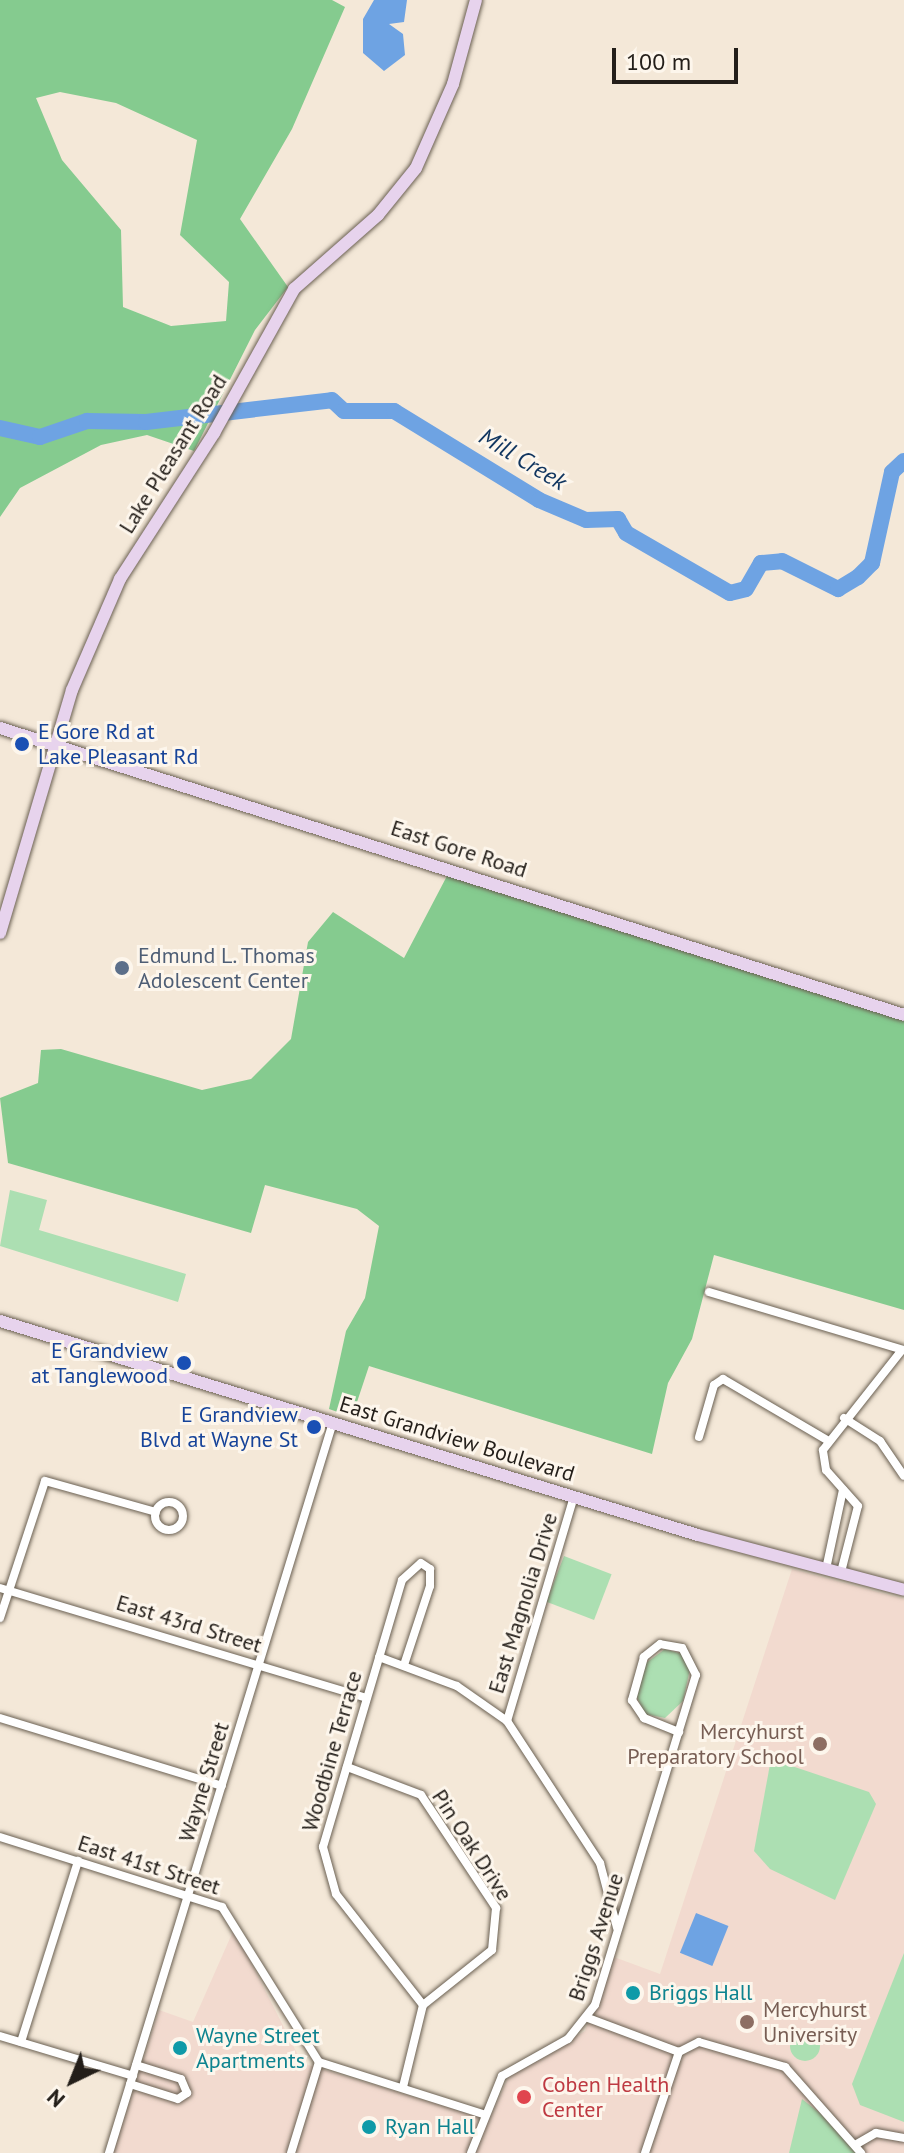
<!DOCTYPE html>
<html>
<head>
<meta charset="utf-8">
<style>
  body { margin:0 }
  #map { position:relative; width:904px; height:2153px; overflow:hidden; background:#f4e8d8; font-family:"PT Sans",sans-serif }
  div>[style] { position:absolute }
  .education>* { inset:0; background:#f2dacf }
  .green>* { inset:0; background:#acdfb2; transform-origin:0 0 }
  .round { border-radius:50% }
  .forest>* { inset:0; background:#85cb8f }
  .water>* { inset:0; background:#6ea3e3; transform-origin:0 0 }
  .river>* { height:16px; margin:-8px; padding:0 8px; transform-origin:8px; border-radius:8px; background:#6ea3e3 }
  .roads { filter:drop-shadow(0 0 2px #6a6052) drop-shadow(0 0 2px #6a6052) }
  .street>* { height:8px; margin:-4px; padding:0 4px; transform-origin:4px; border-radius:4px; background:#fff }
  .street>.ring { margin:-4px; padding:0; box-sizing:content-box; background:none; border:8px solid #fff; border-radius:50% }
  .secondary>* { height:12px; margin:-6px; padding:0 6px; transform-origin:6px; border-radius:6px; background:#e7d3ed }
  .dots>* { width:22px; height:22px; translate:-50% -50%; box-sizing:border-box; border:4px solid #fdf6ec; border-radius:50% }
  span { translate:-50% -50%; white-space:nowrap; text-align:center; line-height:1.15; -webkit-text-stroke:6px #fdf6ec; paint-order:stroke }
  .street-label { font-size:22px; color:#231e19 }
  .transit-label { font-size:22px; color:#164399 }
  .left { translate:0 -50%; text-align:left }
  .right { translate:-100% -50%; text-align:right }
  .service-label { font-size:22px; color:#4e5e75 }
  .education-label { font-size:22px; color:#785e54 }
  .culture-label { font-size:22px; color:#0d838f }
  .health-label { font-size:22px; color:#be3a42 }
  .water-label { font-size:24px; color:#10355f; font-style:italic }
  .north { position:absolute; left:32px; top:2041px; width:80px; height:80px; -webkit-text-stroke:6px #fdf6ec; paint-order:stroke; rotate:223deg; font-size:22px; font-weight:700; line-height:32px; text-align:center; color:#231e19 }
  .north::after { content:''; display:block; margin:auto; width:28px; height:36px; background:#231e19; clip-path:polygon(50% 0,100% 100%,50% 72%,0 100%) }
  .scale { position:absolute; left:612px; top:48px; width:126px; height:36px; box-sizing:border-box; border:4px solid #231e19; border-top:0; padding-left:10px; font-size:24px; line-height:28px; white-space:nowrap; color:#231e19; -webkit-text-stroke:6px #fdf6ec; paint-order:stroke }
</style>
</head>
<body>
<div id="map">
  <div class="education">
    <div style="clip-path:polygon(792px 1569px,904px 1599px,904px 2153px,113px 2153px,159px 2010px,193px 2022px,234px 1929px,302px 2063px,489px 2120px,509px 2076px,585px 2031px,614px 1957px,660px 1974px)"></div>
  </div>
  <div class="green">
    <div style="clip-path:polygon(10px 1190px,47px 1200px,39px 1230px,186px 1274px,178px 1302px,0 1246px)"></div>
    <div style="left:564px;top:1556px;width:51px;height:49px;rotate:21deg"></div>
    <div style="clip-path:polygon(665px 1649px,682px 1654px,690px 1669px,683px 1701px,665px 1718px,645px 1714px,637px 1697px,646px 1663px)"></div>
    <div style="clip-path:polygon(771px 1759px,869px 1792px,876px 1804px,835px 1900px,770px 1869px,754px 1851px)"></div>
    <div style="clip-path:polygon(904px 1953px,904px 2122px,860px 2105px,852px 2084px)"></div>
    <div class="round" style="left:790px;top:2031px;width:30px;height:30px"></div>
    <div style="clip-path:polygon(802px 2099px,821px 2114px,856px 2153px,789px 2153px)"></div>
  </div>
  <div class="forest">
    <div style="clip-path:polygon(evenodd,0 0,332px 0,345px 7px,292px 129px,240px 219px,288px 287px,255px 330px,194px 451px,147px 435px,101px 445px,20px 488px,0 517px,0 0,60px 92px,116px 103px,197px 140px,180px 235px,229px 282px,226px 321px,171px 326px,123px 307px,121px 230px,62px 160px,36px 98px,60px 92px)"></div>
    <div style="clip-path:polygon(448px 874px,904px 1021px,904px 1310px,714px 1255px,692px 1339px,668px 1383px,652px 1454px,369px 1366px,352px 1417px,329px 1409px,346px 1331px,365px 1298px,379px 1226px,357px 1209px,265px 1185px,251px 1233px,8px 1163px,0 1098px,38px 1083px,41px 1050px,61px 1049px,202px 1090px,251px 1079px,291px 1039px,308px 942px,333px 912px,404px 958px)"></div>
  </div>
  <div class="water">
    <div style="clip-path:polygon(374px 0,407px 0,404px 22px,389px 24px,403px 34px,405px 55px,384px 71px,363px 53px,363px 19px)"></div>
    <div style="left:696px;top:1913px;width:35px;height:43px;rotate:22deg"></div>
  </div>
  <div class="river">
    <div style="left:0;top:428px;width:41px;rotate:12.7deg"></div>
    <div style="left:40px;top:437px;width:50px;rotate:-18.8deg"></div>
    <div style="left:87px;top:421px;width:59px;rotate:1deg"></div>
    <div style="left:146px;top:422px;width:187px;rotate:-6.7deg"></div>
    <div style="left:332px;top:400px;width:16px;rotate:43deg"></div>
    <div style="left:344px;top:411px;width:50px"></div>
    <div style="left:394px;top:411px;width:170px;rotate:31.5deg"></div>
    <div style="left:539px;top:500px;width:51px;rotate:23.1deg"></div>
    <div style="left:586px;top:520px;width:32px;rotate:-2deg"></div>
    <div style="left:618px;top:519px;width:16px;rotate:60deg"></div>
    <div style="left:626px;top:533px;width:120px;rotate:30deg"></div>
    <div style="left:730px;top:593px;width:16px;rotate:-14deg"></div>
    <div style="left:746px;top:589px;width:30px;rotate:-60deg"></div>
    <div style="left:761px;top:563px;width:21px;rotate:-5deg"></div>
    <div style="left:782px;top:561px;width:63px;rotate:26.6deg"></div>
    <div style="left:838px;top:589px;width:23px;rotate:-31deg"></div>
    <div style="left:858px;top:577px;width:20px;rotate:-45deg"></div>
    <div style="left:872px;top:563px;width:93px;rotate:-77.6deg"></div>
    <div style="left:892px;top:472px;width:16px;rotate:-43deg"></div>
  </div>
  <div class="roads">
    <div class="street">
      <div style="left:709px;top:1292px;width:202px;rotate:16.6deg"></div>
      <div style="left:844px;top:1418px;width:43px;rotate:32.6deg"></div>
      <div style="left:880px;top:1441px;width:42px;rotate:55.6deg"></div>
      <div style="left:699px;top:1437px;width:54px;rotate:-73.9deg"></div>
      <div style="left:714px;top:1385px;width:11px;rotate:-34deg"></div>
      <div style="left:723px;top:1379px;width:121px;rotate:30.4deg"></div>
      <div class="ring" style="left:155px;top:1502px;width:20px;height:20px"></div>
      <div style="left:826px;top:1569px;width:81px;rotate:-77.9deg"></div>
      <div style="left:841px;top:1572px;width:68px;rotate:-75.6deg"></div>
      <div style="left:858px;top:1506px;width:48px;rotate:-131.6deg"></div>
      <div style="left:826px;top:1470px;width:20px;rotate:-99deg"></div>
      <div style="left:823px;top:1450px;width:127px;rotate:-51.7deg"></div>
      <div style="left:0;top:1588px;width:382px;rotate:16.7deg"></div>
      <div style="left:0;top:1618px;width:144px;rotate:-71.8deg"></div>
      <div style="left:45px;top:1481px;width:115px;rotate:15.6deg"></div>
      <div style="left:379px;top:1657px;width:83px;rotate:20.4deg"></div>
      <div style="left:457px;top:1686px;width:61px;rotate:35deg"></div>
      <div style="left:507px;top:1721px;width:170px;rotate:56.8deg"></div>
      <div style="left:600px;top:1863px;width:67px;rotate:75.3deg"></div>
      <div style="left:0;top:1718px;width:232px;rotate:17deg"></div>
      <div style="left:507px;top:1721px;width:235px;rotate:-73.4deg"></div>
      <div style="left:347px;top:1767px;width:79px;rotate:20.7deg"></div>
      <div style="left:421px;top:1795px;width:136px;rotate:56.4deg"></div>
      <div style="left:496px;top:1908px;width:42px;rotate:95.4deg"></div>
      <div style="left:492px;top:1950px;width:88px;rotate:141.4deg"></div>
      <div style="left:0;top:1837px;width:233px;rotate:17.5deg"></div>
      <div style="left:222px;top:1907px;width:183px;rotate:58deg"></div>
      <div style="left:319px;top:2062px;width:172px;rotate:17.6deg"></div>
      <div style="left:588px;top:2018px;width:97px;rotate:20.5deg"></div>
      <div style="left:0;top:2036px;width:139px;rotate:16.7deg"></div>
      <div style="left:21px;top:2042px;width:190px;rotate:-72.5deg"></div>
      <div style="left:130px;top:2084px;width:50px;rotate:17.4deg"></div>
      <div style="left:178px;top:2099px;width:11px;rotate:-34deg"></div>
      <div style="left:187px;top:2093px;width:15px;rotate:-113deg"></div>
      <div style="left:181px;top:2079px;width:47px;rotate:-162.7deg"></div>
      <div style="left:403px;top:2087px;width:84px;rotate:-76.3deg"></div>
      <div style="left:423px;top:2005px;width:141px;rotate:-128.1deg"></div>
      <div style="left:336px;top:1894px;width:49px;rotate:-105.5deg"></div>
      <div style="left:323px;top:1847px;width:278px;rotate:-73.5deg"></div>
      <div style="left:402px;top:1580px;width:25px;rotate:-42deg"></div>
      <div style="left:421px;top:1563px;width:11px;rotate:34deg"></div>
      <div style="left:430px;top:1569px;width:17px;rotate:90deg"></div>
      <div style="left:430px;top:1586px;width:83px;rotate:108.2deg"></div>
      <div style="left:855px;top:2145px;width:24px;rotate:-30deg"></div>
      <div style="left:876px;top:2133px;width:28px;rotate:10deg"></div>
      <div style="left:109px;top:2153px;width:765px;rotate:-72.96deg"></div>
      <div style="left:291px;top:2153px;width:95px;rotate:-72.9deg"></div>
      <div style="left:471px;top:2153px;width:83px;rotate:-68.1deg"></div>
      <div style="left:502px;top:2076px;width:76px;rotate:-29.3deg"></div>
      <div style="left:568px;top:2039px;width:43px;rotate:-51.5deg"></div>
      <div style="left:595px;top:2005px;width:345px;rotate:-73deg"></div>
      <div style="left:696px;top:1675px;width:30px;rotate:-117deg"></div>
      <div style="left:682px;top:1648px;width:22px;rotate:-170deg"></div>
      <div style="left:660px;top:1644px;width:21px;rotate:141deg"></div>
      <div style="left:644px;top:1657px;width:45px;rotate:105.6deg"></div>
      <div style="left:632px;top:1700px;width:22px;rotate:56deg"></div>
      <div style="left:644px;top:1718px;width:38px;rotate:22deg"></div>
      <div style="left:645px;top:2153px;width:107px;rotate:-71.4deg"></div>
      <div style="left:679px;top:2052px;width:22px;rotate:-27deg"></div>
      <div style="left:699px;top:2042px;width:90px;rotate:16.2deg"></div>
      <div style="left:785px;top:2067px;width:115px;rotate:48.5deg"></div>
    </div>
    <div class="secondary">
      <div style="left:0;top:728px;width:948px;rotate:17.61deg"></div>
      <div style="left:0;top:933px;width:253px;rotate:-73.5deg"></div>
      <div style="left:72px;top:690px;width:121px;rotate:-66.6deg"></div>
      <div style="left:120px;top:579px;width:174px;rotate:-57.2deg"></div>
      <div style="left:214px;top:433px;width:165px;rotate:-60.9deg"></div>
      <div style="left:294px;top:289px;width:112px;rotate:-41.4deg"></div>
      <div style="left:378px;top:215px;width:60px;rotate:-51deg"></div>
      <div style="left:416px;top:168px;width:92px;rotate:-66.2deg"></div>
      <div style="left:453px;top:84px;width:87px;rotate:-74.7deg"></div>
      <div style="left:0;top:1321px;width:730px;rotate:17.05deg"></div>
      <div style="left:698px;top:1535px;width:213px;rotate:14.9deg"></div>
    </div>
  </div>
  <div class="dots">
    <div style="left:22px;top:744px;background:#1a4fb4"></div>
    <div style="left:122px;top:968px;background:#5c6f8a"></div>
    <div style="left:184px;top:1363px;background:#1a4fb4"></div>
    <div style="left:314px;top:1427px;background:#1a4fb4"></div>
    <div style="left:820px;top:1744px;background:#8d6e63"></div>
    <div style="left:633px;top:1993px;background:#0f9aa8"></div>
    <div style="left:747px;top:2022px;background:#8d6e63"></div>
    <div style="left:180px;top:2048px;background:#0f9aa8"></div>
    <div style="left:524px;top:2097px;background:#e0444e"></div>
    <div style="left:369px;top:2127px;background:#0f9aa8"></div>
  </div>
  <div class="street-label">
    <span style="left:173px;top:454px;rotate:-58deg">Lake Pleasant Road</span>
    <span style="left:459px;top:849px;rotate:18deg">East Gore Road</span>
    <span style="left:457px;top:1439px;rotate:17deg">East Grandview Boulevard</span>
    <span style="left:523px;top:1603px;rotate:-73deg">East Magnolia Drive</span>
    <span style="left:189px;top:1624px;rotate:17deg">East 43rd Street</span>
    <span style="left:332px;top:1751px;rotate:-74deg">Woodbine Terrace</span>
    <span style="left:204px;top:1782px;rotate:-73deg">Wayne Street</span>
    <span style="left:472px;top:1845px;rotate:57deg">Pin Oak Drive</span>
    <span style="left:149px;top:1865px;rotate:18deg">East 41st Street</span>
    <span style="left:596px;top:1937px;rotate:-72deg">Briggs Avenue</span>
  </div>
  <div class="transit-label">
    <span class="left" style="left:38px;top:744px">E Gore Rd at<br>Lake Pleasant Rd</span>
    <span class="right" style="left:168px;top:1363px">E Grandview<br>at Tanglewood</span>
    <span class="right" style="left:298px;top:1427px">E Grandview<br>Blvd at Wayne St</span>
  </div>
  <div class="service-label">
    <span class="left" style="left:138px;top:968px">Edmund L. Thomas<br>Adolescent Center</span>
  </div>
  <div class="education-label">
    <span class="right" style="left:804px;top:1744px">Mercyhurst<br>Preparatory School</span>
    <span class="left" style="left:763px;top:2022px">Mercyhurst<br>University</span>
  </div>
  <div class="culture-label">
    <span class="left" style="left:649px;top:1993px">Briggs Hall</span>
    <span class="left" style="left:196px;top:2048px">Wayne Street<br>Apartments</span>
    <span class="left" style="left:385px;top:2127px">Ryan Hall</span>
  </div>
  <div class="health-label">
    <span class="left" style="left:542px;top:2097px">Coben Health<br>Center</span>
  </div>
  <div class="water-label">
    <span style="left:523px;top:459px;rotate:31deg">Mill Creek</span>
  </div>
  <div class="north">N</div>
  <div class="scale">100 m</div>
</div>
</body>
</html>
